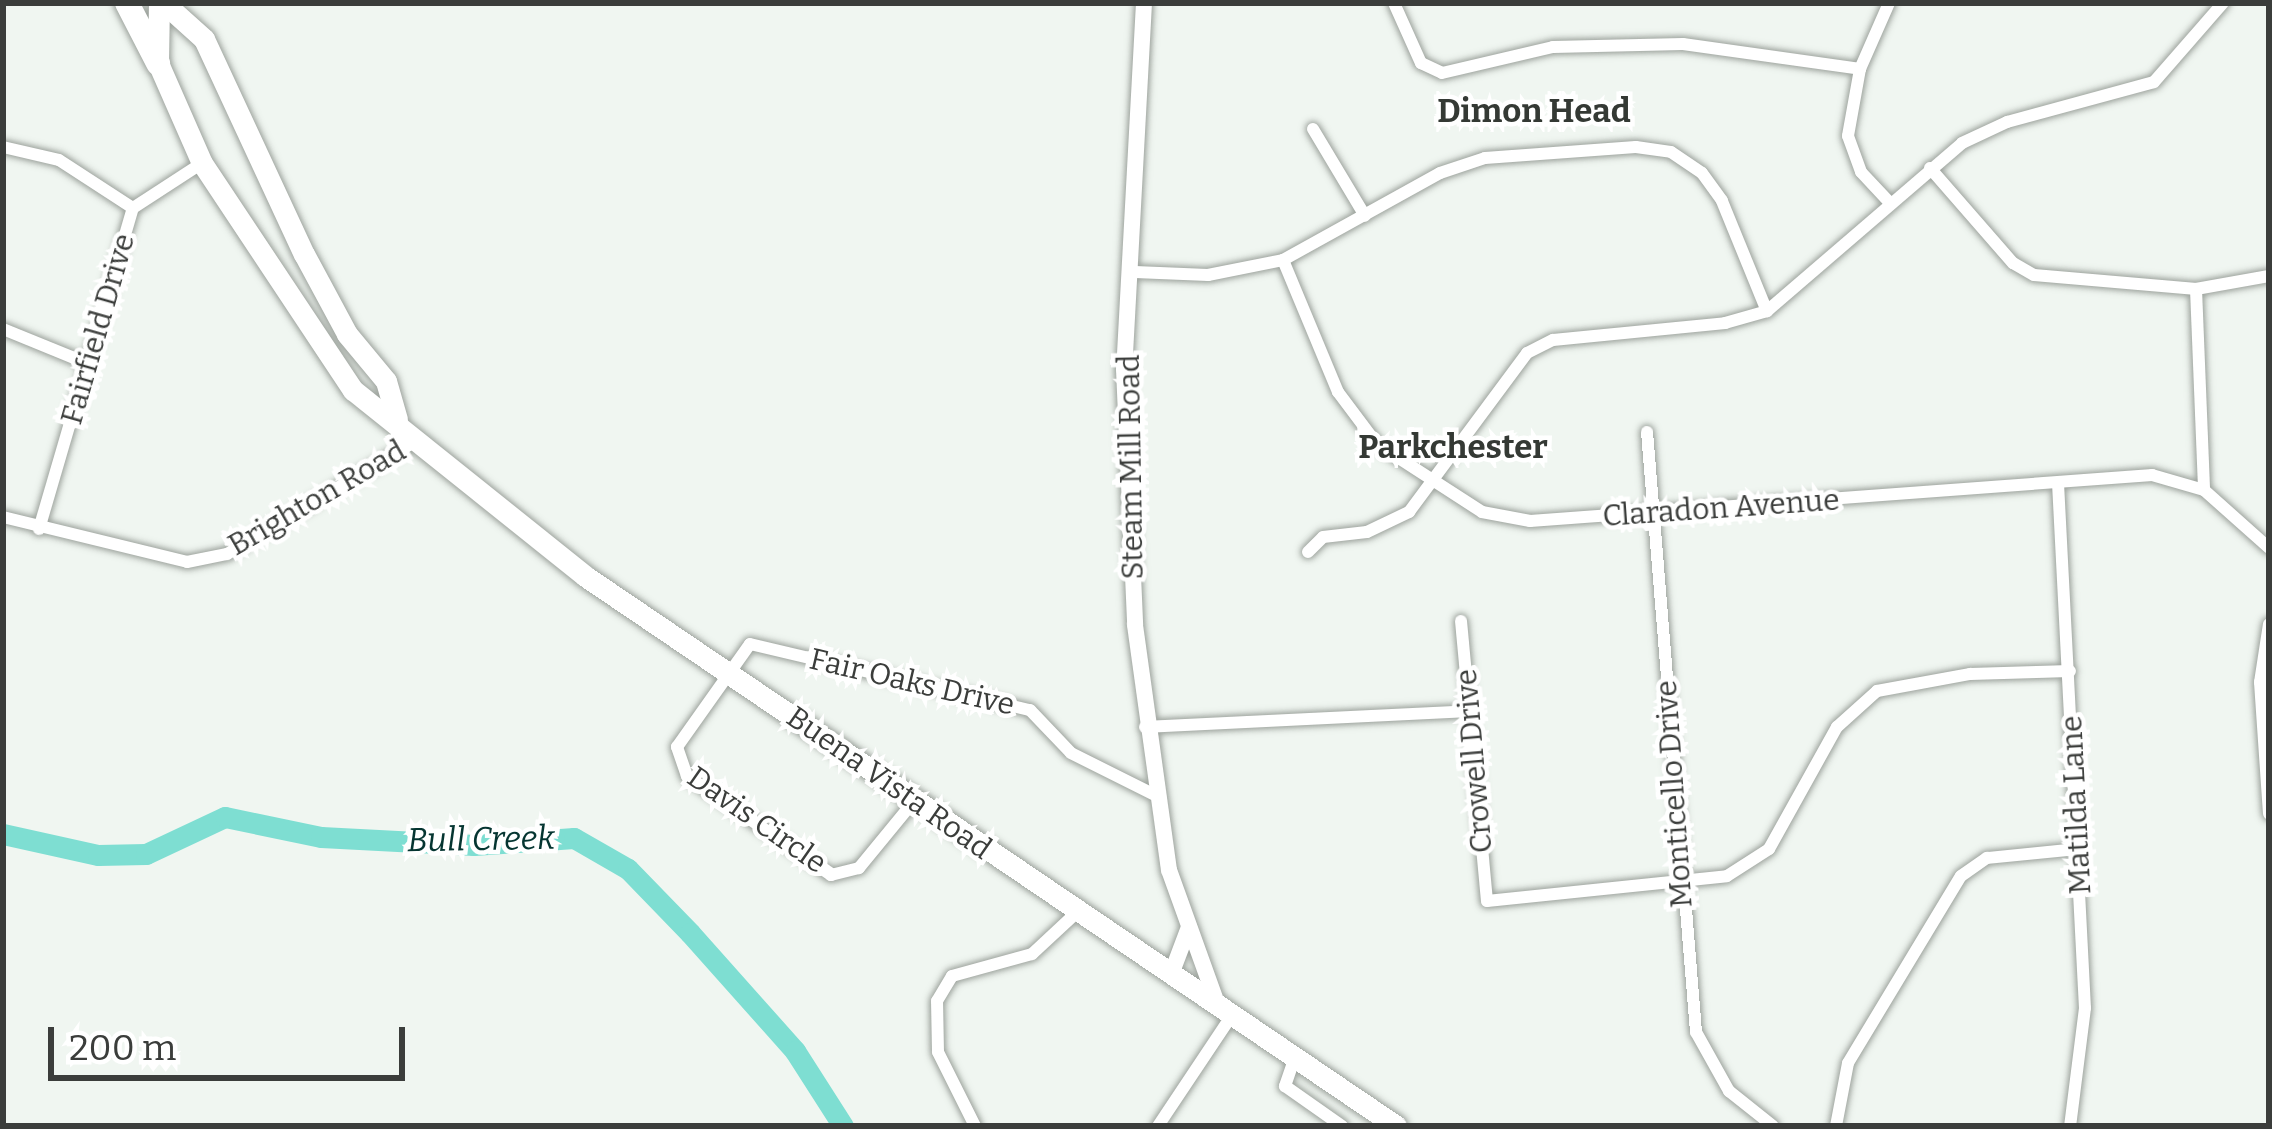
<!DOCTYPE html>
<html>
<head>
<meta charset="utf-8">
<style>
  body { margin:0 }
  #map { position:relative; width:2272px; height:1129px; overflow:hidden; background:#f0f6f1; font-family:Bitter,serif }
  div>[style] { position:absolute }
  .river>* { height:21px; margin:-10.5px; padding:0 10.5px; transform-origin:10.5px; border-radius:10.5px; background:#7eded2 }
  .roads { filter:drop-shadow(0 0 3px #9da39d) drop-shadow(0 0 3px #9da39d) }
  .minor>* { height:12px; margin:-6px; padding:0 6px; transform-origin:6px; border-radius:6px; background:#fff }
  .tertiary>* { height:16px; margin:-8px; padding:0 8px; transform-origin:8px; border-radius:8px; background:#fff }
  .primary>* { height:21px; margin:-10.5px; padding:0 10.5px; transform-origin:10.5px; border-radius:10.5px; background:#fff }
  .motorway>* { height:24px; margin:-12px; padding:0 12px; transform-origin:12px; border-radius:12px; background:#fff }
  span { translate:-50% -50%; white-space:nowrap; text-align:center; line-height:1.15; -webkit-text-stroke:9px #fff; paint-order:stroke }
  .street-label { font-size:30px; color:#3b3d3b }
  .neighbourhood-label { font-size:33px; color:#343934; font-weight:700 }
  .water-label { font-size:33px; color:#053531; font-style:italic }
  .frame { position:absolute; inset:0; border:6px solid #3b3d3b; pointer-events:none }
  .scale { position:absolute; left:48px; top:1027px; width:357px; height:54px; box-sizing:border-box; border:6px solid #3b3d3b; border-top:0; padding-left:15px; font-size:36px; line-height:42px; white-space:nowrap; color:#3b3d3b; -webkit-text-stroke:9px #fff; paint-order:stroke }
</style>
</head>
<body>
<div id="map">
  <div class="river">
    <div style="left:3px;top:834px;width:97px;rotate:12.5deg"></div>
    <div style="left:98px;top:855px;width:48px;rotate:-1.2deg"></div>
    <div style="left:146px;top:854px;width:87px;rotate:-25.1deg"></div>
    <div style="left:225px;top:817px;width:98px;rotate:11.8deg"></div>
    <div style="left:321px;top:837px;width:153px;rotate:3deg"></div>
    <div style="left:474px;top:845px;width:100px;rotate:-4deg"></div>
    <div style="left:574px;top:838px;width:62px;rotate:29.9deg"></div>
    <div style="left:628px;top:869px;width:89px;rotate:45.9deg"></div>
    <div style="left:690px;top:933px;width:158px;rotate:48.3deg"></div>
    <div style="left:795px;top:1051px;width:89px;rotate:57.4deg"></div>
  </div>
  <div class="roads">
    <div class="minor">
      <div style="left:1394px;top:3px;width:66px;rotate:65.8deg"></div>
      <div style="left:1421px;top:63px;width:23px;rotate:25deg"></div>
      <div style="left:1442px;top:73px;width:114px;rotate:-13.2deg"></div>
      <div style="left:1553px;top:47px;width:130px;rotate:-1.3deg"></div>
      <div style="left:1683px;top:44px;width:179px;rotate:8deg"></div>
      <div style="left:1889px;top:3px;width:72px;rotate:113.7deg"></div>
      <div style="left:1860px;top:69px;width:68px;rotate:100.2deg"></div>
      <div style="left:1848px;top:136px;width:38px;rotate:70deg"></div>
      <div style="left:1861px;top:172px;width:42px;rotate:46.9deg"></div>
      <div style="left:1313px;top:129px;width:101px;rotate:59.1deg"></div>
      <div style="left:3px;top:147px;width:57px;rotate:13.1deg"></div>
      <div style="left:59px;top:160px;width:88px;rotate:33deg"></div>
      <div style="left:1930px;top:168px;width:126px;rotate:48.9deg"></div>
      <div style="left:2013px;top:263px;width:24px;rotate:30deg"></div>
      <div style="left:2034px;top:275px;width:163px;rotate:4.9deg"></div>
      <div style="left:2196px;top:289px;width:74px;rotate:-10.1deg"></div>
      <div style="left:1283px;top:260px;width:143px;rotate:67.4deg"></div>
      <div style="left:1338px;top:392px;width:65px;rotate:53.1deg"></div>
      <div style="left:1377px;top:444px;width:125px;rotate:32.9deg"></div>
      <div style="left:1482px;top:512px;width:49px;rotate:10.6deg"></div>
      <div style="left:1530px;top:521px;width:624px;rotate:-4.23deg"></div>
      <div style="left:2152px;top:475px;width:54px;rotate:16.1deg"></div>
      <div style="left:2204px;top:490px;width:87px;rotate:41.7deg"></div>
      <div style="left:1135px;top:272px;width:73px;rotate:2.4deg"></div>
      <div style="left:1208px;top:275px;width:76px;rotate:-11.3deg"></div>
      <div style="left:1283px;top:260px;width:179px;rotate:-29deg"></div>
      <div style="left:1440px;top:173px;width:47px;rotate:-18.4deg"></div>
      <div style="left:1485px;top:158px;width:151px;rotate:-4.2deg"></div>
      <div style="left:1636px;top:147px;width:35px;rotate:8deg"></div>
      <div style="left:1671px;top:152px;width:37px;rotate:34deg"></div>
      <div style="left:1702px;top:173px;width:34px;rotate:54deg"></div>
      <div style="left:1722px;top:201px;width:119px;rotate:67.8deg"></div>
      <div style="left:2196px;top:289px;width:201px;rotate:87.7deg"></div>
      <div style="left:3px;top:329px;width:87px;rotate:22.2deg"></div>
      <div style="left:1647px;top:432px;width:602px;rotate:85.33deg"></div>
      <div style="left:1696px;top:1032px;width:68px;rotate:60.8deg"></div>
      <div style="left:1729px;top:1091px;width:56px;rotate:38.5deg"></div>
      <div style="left:2058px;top:483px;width:526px;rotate:87.06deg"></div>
      <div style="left:2085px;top:1008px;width:119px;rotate:97.2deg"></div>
      <div style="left:3px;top:517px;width:189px;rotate:13.7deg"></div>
      <div style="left:187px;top:562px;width:41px;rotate:-11.3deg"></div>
      <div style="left:227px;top:554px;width:224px;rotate:-30.9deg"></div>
      <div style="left:39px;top:529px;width:334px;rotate:-73.7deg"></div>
      <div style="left:133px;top:208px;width:82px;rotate:-33.1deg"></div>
      <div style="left:1308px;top:552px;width:21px;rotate:-45deg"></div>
      <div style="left:1323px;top:537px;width:44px;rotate:-6.5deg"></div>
      <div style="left:1367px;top:532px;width:47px;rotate:-25.5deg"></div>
      <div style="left:1409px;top:512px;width:198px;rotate:-53.4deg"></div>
      <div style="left:1527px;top:353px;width:29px;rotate:-27deg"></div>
      <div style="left:1553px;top:340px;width:173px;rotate:-5.6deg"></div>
      <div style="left:1725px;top:323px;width:44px;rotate:-15.9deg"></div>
      <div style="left:1767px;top:311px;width:257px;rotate:-40.7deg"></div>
      <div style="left:1962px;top:143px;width:50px;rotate:-25deg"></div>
      <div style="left:2007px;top:122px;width:152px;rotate:-15.2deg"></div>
      <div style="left:2154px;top:82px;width:105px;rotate:-48.9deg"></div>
      <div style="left:1461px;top:621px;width:281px;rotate:84.7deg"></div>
      <div style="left:1487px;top:901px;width:241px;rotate:-5.9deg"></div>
      <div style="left:1727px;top:876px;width:50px;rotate:-32.7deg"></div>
      <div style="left:1769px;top:849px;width:140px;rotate:-60.9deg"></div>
      <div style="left:1837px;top:727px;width:54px;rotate:-42deg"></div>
      <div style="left:1877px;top:691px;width:95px;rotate:-10.4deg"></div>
      <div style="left:1970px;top:674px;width:100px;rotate:-1.7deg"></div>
      <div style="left:2269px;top:624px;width:59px;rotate:98.8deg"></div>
      <div style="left:2260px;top:682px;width:132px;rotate:86.1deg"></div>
      <div style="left:1145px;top:727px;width:324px;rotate:-2.8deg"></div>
      <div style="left:914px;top:801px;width:87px;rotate:129.4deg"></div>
      <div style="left:859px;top:868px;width:29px;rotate:166deg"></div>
      <div style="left:831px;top:875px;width:175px;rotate:-145.5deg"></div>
      <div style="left:687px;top:776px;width:31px;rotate:-109deg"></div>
      <div style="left:677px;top:747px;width:126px;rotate:-54.7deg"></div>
      <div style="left:750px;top:644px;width:288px;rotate:13.3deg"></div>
      <div style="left:1030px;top:710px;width:59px;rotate:46.4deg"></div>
      <div style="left:1071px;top:753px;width:92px;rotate:26.6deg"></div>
      <div style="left:1295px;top:1057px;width:31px;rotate:109deg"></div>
      <div style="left:1285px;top:1086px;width:70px;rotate:35.1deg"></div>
      <div style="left:975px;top:1126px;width:83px;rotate:-116.6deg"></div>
      <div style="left:938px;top:1052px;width:51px;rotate:-91.1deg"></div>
      <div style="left:937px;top:1001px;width:29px;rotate:-59deg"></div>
      <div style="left:952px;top:976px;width:83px;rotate:-15.4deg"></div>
      <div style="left:1032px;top:954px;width:59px;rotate:-42.9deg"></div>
      <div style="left:1158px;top:1126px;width:133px;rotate:-56.3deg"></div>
      <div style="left:1836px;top:1126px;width:64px;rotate:-79.2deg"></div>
      <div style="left:1848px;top:1063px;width:218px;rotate:-58.9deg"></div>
      <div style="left:1961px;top:876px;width:32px;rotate:-35deg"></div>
      <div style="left:1987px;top:858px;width:90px;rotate:-5.7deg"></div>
    </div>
    <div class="tertiary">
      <div style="left:1144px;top:3px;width:367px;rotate:93.1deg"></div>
      <div style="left:1124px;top:369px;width:256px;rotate:87.5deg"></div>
      <div style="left:1135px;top:625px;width:247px;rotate:82.1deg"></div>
      <div style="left:1169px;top:870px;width:141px;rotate:70.2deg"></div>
      <div style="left:1172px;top:972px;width:48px;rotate:-69.3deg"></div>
    </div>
    <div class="primary">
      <div style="left:159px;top:3px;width:60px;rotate:91deg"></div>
      <div style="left:158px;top:63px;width:109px;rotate:66.3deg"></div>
      <div style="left:202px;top:163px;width:273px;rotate:56.4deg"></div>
      <div style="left:353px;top:390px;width:297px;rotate:38.7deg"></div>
      <div style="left:585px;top:576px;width:980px;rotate:34.14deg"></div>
      <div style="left:164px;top:3px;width:54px;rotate:42deg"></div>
      <div style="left:204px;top:39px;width:237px;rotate:65.1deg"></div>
      <div style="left:304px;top:254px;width:91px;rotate:61.7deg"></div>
      <div style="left:347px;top:334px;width:61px;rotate:50.3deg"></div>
      <div style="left:386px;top:381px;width:40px;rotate:74deg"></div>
    </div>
    <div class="motorway">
      <div style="left:127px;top:3px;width:68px;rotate:62.7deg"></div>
    </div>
  </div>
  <div class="street-label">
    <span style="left:98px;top:329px;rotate:-74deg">Fairfield Drive</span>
    <span style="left:1131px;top:467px;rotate:-91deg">Steam Mill Road</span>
    <span style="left:317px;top:498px;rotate:-30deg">Brighton Road</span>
    <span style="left:1721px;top:508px;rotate:-4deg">Claradon Avenue</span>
    <span style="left:912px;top:682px;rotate:13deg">Fair Oaks Drive</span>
    <span style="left:1474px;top:761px;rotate:-95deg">Crowell Drive</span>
    <span style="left:889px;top:783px;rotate:35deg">Buena Vista Road</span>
    <span style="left:1674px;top:794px;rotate:-94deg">Monticello Drive</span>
    <span style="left:2076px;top:805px;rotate:-93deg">Matilda Lane</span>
    <span style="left:757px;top:820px;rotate:35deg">Davis Circle</span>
  </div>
  <div class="neighbourhood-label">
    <span style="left:1534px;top:112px">Dimon Head</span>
    <span style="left:1453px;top:448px">Parkchester</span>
  </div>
  <div class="water-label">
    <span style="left:481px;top:840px;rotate:-1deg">Bull Creek</span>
  </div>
  <div class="frame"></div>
  <div class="scale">200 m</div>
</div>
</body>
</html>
